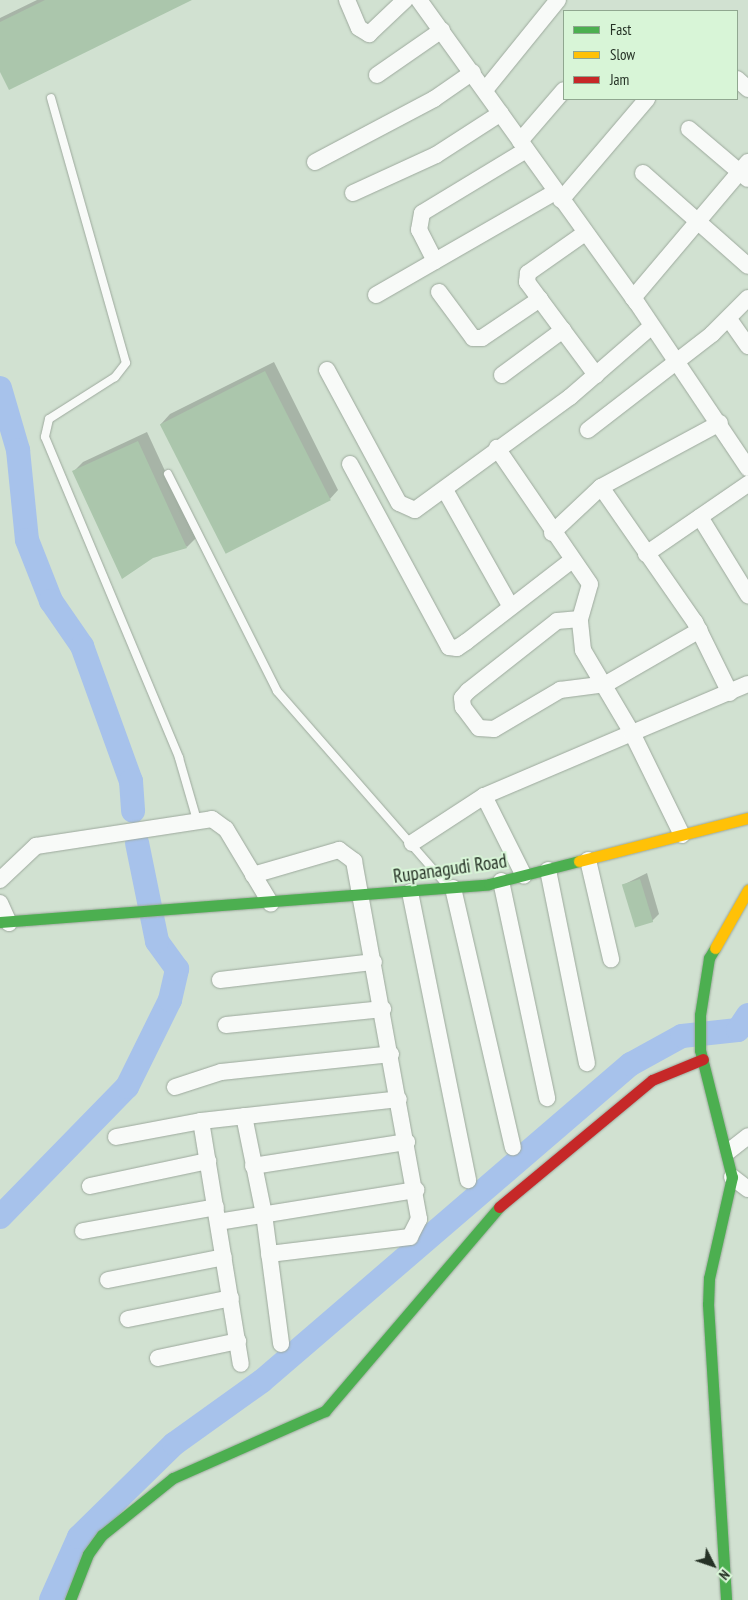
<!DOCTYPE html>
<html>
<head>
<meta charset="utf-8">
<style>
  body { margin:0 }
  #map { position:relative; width:748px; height:1600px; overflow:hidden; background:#d1e1d1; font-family:"PT Sans Narrow",sans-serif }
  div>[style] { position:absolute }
  .shadow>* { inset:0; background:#0003 }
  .river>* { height:24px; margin:-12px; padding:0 12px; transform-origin:12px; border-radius:12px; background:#a7c2eb }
  .building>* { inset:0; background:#abc6ac; transform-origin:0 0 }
  .roads { filter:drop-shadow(0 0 1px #9da99d) drop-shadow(0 0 1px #9da99d) }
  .lane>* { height:8px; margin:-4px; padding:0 4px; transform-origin:4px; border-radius:4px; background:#f8faf8 }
  .street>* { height:16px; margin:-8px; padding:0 8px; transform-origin:8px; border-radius:8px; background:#f8faf8 }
  .fast>* { height:11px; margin:-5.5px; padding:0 5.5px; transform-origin:5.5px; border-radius:5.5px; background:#4caf50 }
  .slow>* { height:11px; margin:-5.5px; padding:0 5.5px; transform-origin:5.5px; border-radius:5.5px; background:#ffc107 }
  .jam>* { height:11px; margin:-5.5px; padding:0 5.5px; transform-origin:5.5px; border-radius:5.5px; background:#c62828 }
  span { translate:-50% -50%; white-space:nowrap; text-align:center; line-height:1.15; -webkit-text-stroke:4px #d8f5d7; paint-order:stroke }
  .street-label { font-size:19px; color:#253125 }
  .legend { position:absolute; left:563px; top:10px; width:175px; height:90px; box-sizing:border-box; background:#d8f5d7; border:1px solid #90a790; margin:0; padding:6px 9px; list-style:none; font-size:15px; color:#253125 }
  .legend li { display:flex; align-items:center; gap:10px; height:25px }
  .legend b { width:25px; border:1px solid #90a790 }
  .north { position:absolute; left:688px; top:1540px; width:50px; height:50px; -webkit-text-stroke:4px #d8f5d7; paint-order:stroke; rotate:131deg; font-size:14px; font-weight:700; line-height:20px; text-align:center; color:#253125 }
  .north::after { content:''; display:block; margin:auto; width:18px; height:22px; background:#253125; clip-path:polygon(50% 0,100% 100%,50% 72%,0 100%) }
</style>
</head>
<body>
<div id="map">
  <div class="shadow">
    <div style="clip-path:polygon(37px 0,189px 0,0 69px,0 18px)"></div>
    <div style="clip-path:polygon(274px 362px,338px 490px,329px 500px,161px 424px,170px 414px)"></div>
    <div style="clip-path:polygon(147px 432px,196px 538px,187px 547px,74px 471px,83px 462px)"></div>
    <div style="clip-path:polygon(647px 873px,659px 914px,652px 921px,623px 885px)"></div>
  </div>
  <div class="river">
    <div style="left:0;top:388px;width:65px;rotate:73.8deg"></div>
    <div style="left:18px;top:450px;width:90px;rotate:84.3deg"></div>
    <div style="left:27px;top:540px;width:66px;rotate:68.5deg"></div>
    <div style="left:51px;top:601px;width:55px;rotate:55.4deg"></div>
    <div style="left:82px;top:646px;width:144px;rotate:70.1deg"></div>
    <div style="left:131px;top:781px;width:30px;rotate:86deg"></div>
    <div style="left:0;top:1217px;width:182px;rotate:-45.7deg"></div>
    <div style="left:127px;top:1087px;width:97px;rotate:-63.7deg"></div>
    <div style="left:170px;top:1000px;width:32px;rotate:-77deg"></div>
    <div style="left:177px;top:969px;width:34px;rotate:-126deg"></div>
    <div style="left:157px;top:941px;width:100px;rotate:-101.5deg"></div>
    <div style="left:51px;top:1600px;width:69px;rotate:-66deg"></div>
    <div style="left:79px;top:1537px;width:133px;rotate:-44.4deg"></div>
    <div style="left:174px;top:1444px;width:108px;rotate:-35.6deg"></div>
    <div style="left:262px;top:1381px;width:486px;rotate:-40.7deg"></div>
    <div style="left:631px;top:1064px;width:58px;rotate:-28.8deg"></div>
    <div style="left:682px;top:1036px;width:56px;rotate:-6.1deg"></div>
    <div style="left:738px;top:1030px;width:18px;rotate:-56deg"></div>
  </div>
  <div class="building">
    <div style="clip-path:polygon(45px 0,192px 0,9px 90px,0 72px,0 22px)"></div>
    <div style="left:265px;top:371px;width:145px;height:118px;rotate:63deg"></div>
    <div style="clip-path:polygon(138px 441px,187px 548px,153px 558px,122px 579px,72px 471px)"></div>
    <div style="left:640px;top:879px;width:45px;height:19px;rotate:73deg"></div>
  </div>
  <div class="roads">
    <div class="lane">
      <div style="left:51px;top:98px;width:275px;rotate:74.2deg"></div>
      <div style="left:126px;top:363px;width:18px;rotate:128deg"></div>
      <div style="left:115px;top:377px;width:78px;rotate:147.5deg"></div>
      <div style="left:49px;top:419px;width:18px;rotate:103deg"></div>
      <div style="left:45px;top:437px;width:348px;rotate:67.3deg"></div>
      <div style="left:179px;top:758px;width:65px;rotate:73.8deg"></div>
      <div style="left:168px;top:474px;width:243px;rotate:63.3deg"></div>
      <div style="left:277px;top:691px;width:255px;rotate:48.8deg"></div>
    </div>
    <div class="street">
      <div style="left:347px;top:0;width:30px;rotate:67deg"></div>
      <div style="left:359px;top:28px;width:12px;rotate:31deg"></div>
      <div style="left:369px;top:34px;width:50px;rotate:-43.4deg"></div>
      <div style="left:419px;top:0;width:373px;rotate:54.3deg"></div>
      <div style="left:637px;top:303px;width:199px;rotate:56.1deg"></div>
      <div style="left:377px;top:75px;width:79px;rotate:-34.7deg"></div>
      <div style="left:737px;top:79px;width:15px;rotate:42deg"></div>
      <div style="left:485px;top:90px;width:116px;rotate:-51deg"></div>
      <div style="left:689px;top:129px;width:77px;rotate:40.3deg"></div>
      <div style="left:520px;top:141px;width:67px;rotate:-49.2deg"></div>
      <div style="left:315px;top:162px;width:135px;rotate:-27.9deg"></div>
      <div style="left:434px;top:99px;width:47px;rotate:-34.7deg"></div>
      <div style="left:643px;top:173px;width:140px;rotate:41.5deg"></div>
      <div style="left:353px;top:193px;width:91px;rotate:-24.6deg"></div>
      <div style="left:436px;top:155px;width:77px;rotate:-32.9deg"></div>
      <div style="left:561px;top:200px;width:133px;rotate:-49.6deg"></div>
      <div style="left:585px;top:233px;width:70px;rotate:144.9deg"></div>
      <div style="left:528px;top:273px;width:9px;rotate:96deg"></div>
      <div style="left:527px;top:282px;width:116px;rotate:53.4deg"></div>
      <div style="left:435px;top:261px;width:35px;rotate:-117deg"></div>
      <div style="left:419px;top:230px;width:17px;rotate:-80deg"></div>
      <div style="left:422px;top:213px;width:122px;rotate:-31.2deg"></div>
      <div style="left:439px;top:292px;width:57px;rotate:53.5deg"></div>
      <div style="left:473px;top:338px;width:9px"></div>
      <div style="left:482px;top:338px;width:70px;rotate:-33.9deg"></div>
      <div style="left:376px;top:295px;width:207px;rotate:-29.9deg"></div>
      <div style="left:633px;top:298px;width:178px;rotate:-49.8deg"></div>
      <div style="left:729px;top:319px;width:33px;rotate:55deg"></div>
      <div style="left:327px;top:370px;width:151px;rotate:61.6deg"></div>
      <div style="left:399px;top:503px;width:17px;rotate:24deg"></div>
      <div style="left:415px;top:510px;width:192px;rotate:-36.1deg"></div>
      <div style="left:570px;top:397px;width:108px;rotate:-40.9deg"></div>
      <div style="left:502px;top:375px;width:76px;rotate:-36.4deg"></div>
      <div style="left:588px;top:430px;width:157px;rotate:-37.7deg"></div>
      <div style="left:712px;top:334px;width:51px;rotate:-45deg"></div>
      <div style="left:350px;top:464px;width:208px;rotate:61.6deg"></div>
      <div style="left:449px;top:647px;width:8px;rotate:7deg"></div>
      <div style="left:457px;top:648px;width:11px;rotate:-34deg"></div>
      <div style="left:466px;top:642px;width:134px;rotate:-37.7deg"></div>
      <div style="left:601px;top:487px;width:165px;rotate:55.2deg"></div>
      <div style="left:695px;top:622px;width:79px;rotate:63.8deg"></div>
      <div style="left:445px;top:490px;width:134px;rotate:60.6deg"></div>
      <div style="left:700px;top:517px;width:92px;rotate:58.4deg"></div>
      <div style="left:552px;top:533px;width:67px;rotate:-43.2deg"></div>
      <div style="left:601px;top:487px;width:135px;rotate:-28.3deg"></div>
      <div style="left:646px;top:554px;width:124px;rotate:-34.5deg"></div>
      <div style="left:580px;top:619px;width:23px;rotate:175deg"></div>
      <div style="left:557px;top:621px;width:113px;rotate:141.8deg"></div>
      <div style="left:468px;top:691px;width:9px;rotate:131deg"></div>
      <div style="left:462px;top:698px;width:9px;rotate:84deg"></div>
      <div style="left:463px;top:707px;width:26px;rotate:53deg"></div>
      <div style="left:479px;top:728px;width:15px;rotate:4deg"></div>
      <div style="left:494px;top:729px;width:77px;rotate:-30.6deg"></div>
      <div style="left:560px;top:690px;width:46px;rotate:-7.4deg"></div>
      <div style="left:606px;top:684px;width:108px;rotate:-29.9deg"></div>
      <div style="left:484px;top:796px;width:161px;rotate:-23.1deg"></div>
      <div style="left:632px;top:733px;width:96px;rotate:-120.6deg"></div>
      <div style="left:583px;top:650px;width:31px;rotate:-96deg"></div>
      <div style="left:580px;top:619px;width:36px;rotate:-74deg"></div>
      <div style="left:590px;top:584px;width:165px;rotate:-124.4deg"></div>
      <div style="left:682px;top:835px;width:114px;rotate:-116.1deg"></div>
      <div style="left:632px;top:733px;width:126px;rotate:-22.9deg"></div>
      <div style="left:412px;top:843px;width:86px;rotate:-33.1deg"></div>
      <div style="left:484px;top:796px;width:89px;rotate:63.4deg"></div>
      <div style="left:588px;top:860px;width:102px;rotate:76.9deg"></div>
      <div style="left:548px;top:870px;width:197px;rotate:78.6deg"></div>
      <div style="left:253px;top:875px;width:90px;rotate:-16.2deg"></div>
      <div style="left:339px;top:850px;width:19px;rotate:36deg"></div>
      <div style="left:354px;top:861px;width:364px;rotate:79.7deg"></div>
      <div style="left:419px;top:1219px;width:20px;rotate:117deg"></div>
      <div style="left:410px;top:1237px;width:142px;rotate:173.1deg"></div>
      <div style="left:0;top:880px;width:50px;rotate:-43.4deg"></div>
      <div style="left:36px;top:846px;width:178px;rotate:-8.7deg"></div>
      <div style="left:212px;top:819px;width:17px;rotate:36deg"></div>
      <div style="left:226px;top:829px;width:87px;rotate:59deg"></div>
      <div style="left:501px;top:881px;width:222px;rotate:78deg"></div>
      <div style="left:453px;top:888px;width:266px;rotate:77deg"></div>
      <div style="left:410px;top:892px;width:294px;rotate:78.6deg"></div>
      <div style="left:0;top:903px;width:22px;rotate:66deg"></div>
      <div style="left:220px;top:980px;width:155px;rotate:-6.7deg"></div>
      <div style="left:226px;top:1025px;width:158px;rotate:-5.8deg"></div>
      <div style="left:175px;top:1087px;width:48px;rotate:-18.1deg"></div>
      <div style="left:221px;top:1072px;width:171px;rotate:-6deg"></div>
      <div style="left:244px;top:1116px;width:100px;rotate:78.5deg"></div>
      <div style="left:264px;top:1214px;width:131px;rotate:82.5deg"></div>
      <div style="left:201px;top:1121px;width:246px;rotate:80.7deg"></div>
      <div style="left:116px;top:1137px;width:86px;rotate:-10.7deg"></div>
      <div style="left:201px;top:1121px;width:199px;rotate:-6.3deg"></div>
      <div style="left:729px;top:1151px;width:24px;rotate:-38deg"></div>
      <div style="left:253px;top:1166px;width:156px;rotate:-8.9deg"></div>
      <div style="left:732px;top:1177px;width:20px;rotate:37deg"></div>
      <div style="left:90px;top:1186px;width:121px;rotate:-12deg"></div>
      <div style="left:218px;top:1222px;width:201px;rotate:-9.2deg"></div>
      <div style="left:83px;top:1231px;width:135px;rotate:-10.2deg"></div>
      <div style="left:108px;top:1280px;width:118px;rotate:-11.2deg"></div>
      <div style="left:128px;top:1319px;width:105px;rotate:-11.5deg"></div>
      <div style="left:158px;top:1358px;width:82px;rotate:-12deg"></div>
    </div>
    <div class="fast">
      <div style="left:0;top:922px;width:490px;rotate:-4.4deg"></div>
      <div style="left:489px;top:884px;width:93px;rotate:-14.3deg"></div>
      <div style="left:715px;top:948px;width:12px;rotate:121deg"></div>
      <div style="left:709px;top:958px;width:58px;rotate:99deg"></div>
      <div style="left:700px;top:1015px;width:35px;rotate:90deg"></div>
      <div style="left:700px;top:1050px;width:131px;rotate:75.9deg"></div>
      <div style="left:732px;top:1177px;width:104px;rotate:102.8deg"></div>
      <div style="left:709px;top:1278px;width:26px;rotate:92deg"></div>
      <div style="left:708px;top:1304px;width:297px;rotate:86.5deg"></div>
      <div style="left:70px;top:1600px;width:49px;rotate:-68.6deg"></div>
      <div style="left:88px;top:1554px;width:24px;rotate:-54deg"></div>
      <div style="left:102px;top:1535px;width:91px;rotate:-38.8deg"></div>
      <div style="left:173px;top:1478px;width:166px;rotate:-23.8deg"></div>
      <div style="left:325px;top:1411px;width:268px;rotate:-49.5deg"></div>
    </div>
    <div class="slow">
      <div style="left:579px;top:861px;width:174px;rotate:-14.3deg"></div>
      <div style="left:715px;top:948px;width:67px;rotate:-60.4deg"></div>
    </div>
    <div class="jam">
      <div style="left:499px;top:1207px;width:199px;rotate:-39.7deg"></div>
      <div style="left:652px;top:1080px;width:55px;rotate:-22.4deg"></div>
    </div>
  </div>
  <div class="street-label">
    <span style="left:450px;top:869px;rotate:-8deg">Rupanagudi Road</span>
  </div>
  <ul class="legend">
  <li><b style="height:6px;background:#4caf50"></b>Fast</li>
  <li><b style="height:6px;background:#ffc107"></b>Slow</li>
  <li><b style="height:6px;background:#c62828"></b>Jam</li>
  </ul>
  <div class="north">N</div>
</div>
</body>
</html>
